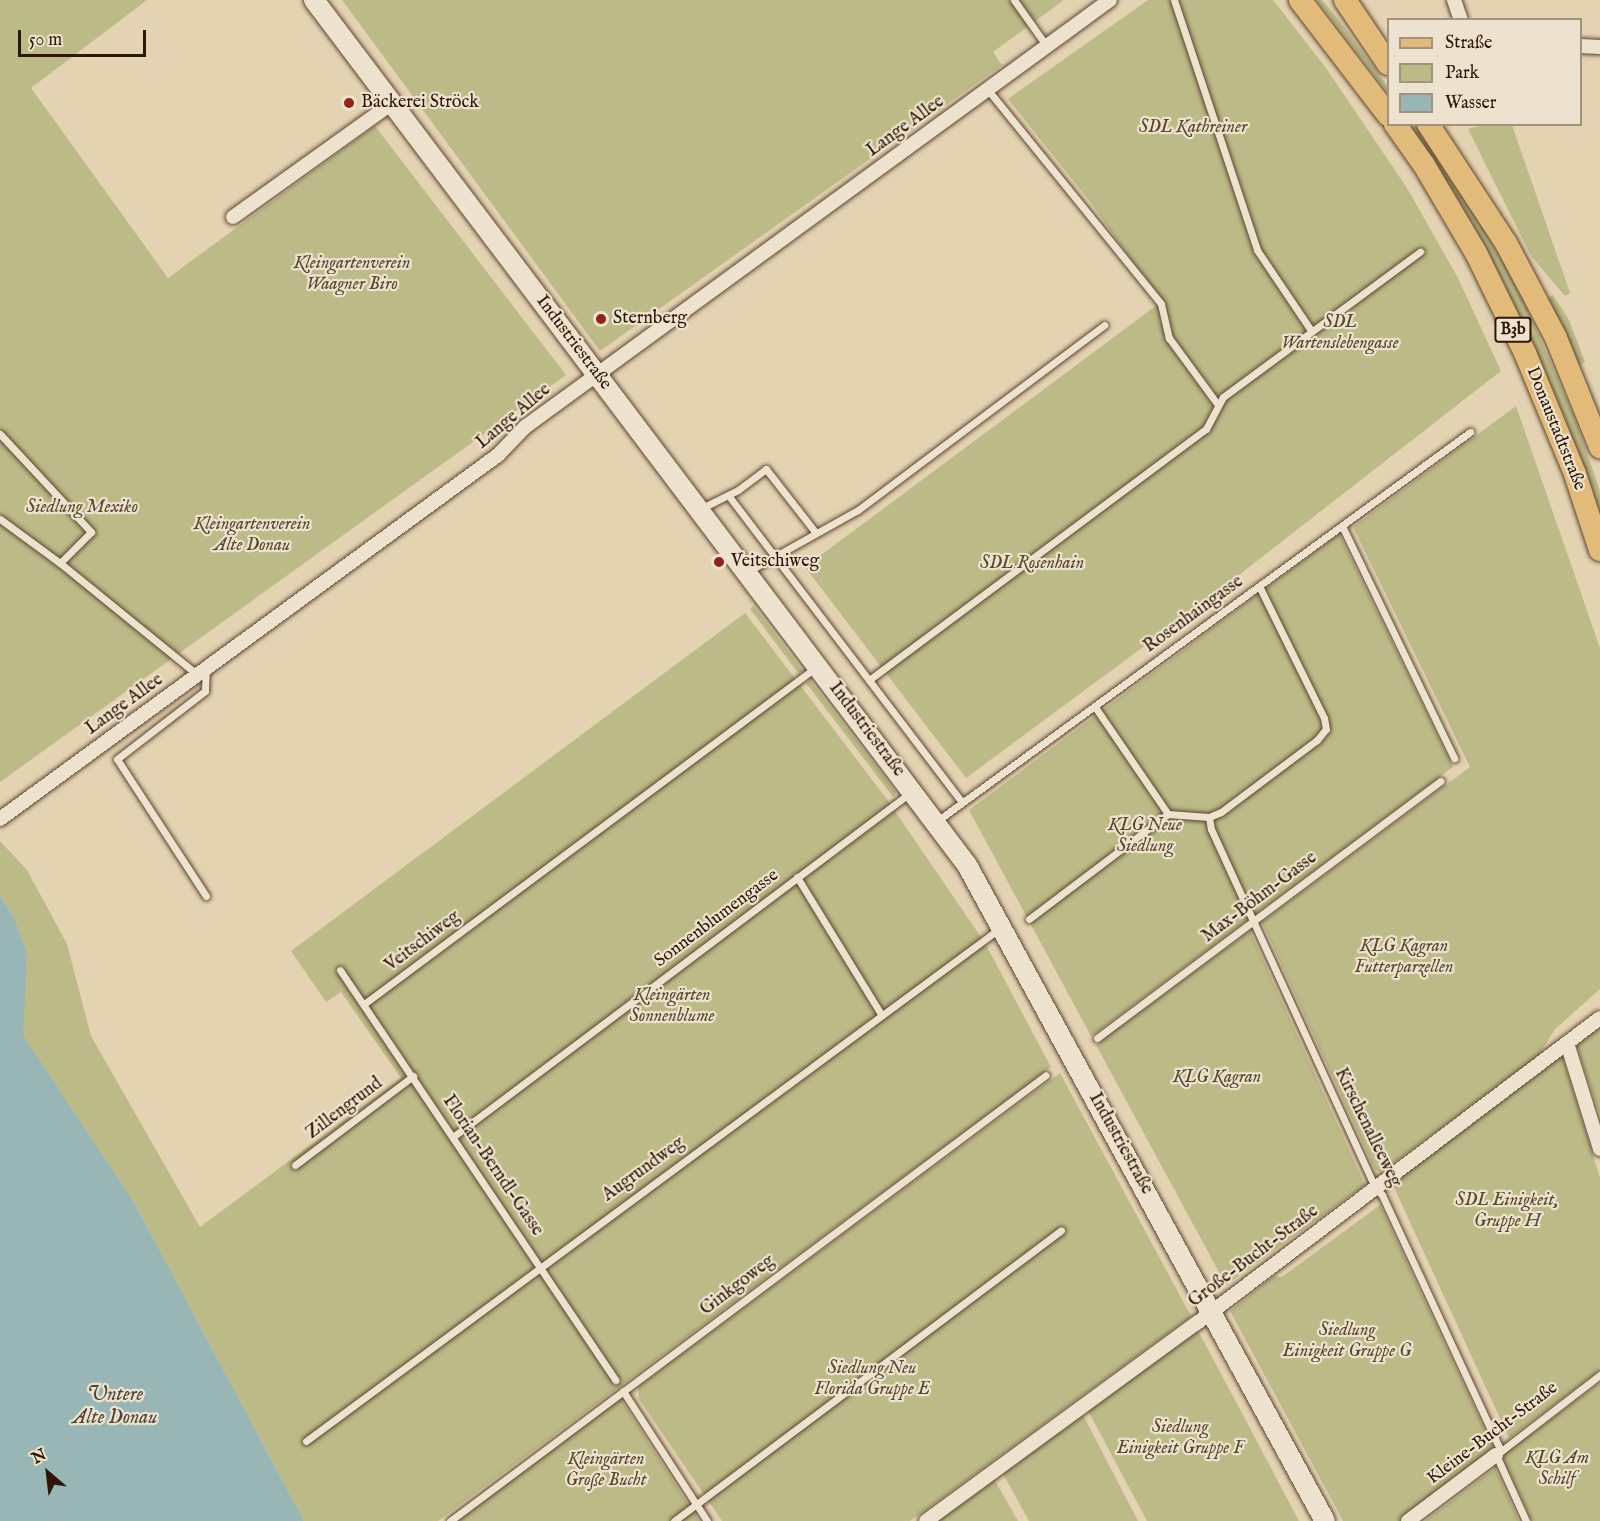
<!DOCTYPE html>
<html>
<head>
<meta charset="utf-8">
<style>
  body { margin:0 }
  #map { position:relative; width:1600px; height:1521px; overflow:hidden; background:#e4d3b2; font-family:"IM FELL English",serif }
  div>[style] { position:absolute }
  .green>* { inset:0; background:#bcba87; transform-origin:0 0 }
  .water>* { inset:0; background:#98b6b6 }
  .roads { filter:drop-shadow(0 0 2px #5c4630) drop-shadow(0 0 2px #5c4630) }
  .lane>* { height:7px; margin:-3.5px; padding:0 3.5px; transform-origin:3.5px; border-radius:3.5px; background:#ede2cd }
  .street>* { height:14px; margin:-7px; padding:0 7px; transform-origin:7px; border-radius:7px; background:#ede2cd }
  .secondary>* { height:20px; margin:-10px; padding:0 10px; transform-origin:10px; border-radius:10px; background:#ede2cd }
  .primary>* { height:22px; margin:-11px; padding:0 11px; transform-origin:11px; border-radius:11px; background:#e2ba79 }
  .dots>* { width:16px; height:16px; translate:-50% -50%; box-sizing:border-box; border:3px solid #ede2cd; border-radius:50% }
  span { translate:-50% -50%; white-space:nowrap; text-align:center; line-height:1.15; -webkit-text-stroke:4.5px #ede2cd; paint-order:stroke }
  .shield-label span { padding:2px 4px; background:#ede2cd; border:2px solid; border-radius:4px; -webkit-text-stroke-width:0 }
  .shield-label { font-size:16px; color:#2e1705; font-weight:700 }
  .poi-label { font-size:18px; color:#2e1705 }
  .left { translate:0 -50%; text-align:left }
  .street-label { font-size:18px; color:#2e1705 }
  .park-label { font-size:18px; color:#59482c; font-style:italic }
  .water-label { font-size:20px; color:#4e473a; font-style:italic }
  .legend { position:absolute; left:1387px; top:18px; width:195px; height:108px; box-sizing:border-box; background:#ede2cd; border:2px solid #a1917d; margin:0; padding:8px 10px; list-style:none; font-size:18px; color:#2e1705 }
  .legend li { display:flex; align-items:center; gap:12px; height:30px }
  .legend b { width:30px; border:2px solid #a1917d }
  .north { position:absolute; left:18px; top:1443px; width:60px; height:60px; -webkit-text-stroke:4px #ede2cd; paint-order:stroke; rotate:332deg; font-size:16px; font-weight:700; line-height:24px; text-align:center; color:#2e1705 }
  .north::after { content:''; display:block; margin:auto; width:21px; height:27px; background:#2e1705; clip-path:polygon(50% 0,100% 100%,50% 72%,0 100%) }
  .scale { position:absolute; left:18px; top:30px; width:128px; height:27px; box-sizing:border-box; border:3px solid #2e1705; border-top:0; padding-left:8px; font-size:18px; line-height:21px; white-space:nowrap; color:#2e1705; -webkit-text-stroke:4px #ede2cd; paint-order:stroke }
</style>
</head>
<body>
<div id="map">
  <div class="green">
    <div style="clip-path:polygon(0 0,147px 0,31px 88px,168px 278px,375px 126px,566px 375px,0 782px)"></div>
    <div style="clip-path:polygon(342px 0,1064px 0,993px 52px,1002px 65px,600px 351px)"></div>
    <div style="clip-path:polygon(1148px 0,1273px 0,1326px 68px,1407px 188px,1458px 278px,1501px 371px,1208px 599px,966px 778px,805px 567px,1161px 302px,1091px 203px,1008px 99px)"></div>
    <div style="clip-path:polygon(1317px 0,1322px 0,1339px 20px,1388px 86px,1388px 93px)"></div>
    <div style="clip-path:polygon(1410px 125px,1416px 125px,1466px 197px,1523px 299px,1577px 424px,1600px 491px,1600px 519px,1553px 391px,1519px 316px)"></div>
    <div style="clip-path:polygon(1484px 125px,1512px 125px,1570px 293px,1565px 296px,1531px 256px,1468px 129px)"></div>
    <div style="clip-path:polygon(1553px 295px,1569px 320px,1585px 362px,1576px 366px,1544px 300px)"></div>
    <div style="clip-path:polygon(1516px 406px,1600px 648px,1600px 989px,1555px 1029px,1539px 1055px,1381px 1172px,1375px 1170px,1262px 922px,1470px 767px,1353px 527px)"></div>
    <div style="clip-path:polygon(1339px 534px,1453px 767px,1091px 1036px,969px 810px)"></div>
    <div style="left:754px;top:606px;width:81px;height:5px;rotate:53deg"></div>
    <div style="clip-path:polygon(745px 613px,886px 798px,985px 943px,1051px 1067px,438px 1521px,304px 1521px,134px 1202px,22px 1035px,27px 953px,15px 919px,0 895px,0 841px,27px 870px,67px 944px,91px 1036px,200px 1227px,401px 1078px,341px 992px,326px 1002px,291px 951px)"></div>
    <div style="clip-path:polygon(810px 680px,896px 792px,895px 795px,893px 797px,806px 683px)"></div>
    <div style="clip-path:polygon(1250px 931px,1365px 1185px,1226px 1285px,1096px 1045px)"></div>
    <div style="clip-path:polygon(1600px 1027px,1600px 1115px,1576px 1044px)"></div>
    <div style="clip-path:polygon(1562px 1055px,1600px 1178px,1600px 1370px,1509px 1438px,1392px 1183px)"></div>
    <div style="clip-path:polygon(1060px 1073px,1191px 1316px,910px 1521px,722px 1521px,639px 1399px,638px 1387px)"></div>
    <div style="clip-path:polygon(1380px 1205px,1495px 1452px,1403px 1521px,1343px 1521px,1230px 1311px,1274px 1276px,1282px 1277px)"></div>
    <div style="clip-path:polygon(1198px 1331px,1202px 1338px,1299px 1521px,1147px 1521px,1087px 1409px)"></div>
    <div style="clip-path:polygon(1600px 1383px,1600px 1521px,1532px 1521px,1502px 1456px)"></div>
    <div style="clip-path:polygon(620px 1398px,699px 1521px,458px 1521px)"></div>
    <div style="clip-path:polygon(1082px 1413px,1138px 1521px,1029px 1521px,1002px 1472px)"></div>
    <div style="clip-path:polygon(1495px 1468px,1519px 1521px,1425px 1521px)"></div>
    <div style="clip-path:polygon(994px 1479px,1018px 1521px,936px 1521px)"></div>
  </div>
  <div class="water">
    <div style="clip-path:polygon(0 895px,15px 919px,27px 953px,23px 1035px,134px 1202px,304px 1521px,0 1521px)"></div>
  </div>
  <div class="roads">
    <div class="lane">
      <div style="left:1014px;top:0;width:55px;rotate:54.6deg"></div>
      <div style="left:1174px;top:0;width:263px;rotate:71.6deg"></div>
      <div style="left:1257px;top:250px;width:95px;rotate:56.1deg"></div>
      <div style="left:988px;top:90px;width:275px;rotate:51deg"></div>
      <div style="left:1161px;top:304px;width:35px;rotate:77deg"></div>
      <div style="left:1169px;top:338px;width:83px;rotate:53.8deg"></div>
      <div style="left:0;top:434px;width:134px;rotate:47.1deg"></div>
      <div style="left:91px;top:532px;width:44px;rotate:135deg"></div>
      <div style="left:60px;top:563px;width:178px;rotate:39.1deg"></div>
      <div style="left:728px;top:495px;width:386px;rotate:52.7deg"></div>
      <div style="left:702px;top:508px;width:40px;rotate:-26.6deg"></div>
      <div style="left:738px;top:490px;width:35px;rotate:-37deg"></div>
      <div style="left:766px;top:469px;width:81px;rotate:52deg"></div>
      <div style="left:0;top:519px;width:74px;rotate:36.3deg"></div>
      <div style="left:1342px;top:526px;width:258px;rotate:64.2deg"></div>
      <div style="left:747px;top:572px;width:127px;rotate:-29.2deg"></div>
      <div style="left:858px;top:510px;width:308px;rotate:-36.9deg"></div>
      <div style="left:869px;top:680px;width:420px;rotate:-36.7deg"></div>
      <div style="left:1206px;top:429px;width:36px;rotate:-62deg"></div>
      <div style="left:1223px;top:397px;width:245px;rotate:-36.4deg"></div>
      <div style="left:1095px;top:707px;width:130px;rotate:55.7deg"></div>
      <div style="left:1209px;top:817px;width:12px;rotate:81deg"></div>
      <div style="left:1211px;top:829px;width:395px;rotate:65.4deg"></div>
      <div style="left:1375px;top:1188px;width:10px;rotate:45deg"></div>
      <div style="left:1382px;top:1195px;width:282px;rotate:65.1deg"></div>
      <div style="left:937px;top:821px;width:660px;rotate:-36.12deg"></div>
      <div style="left:797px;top:877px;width:161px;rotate:58.5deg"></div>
      <div style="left:206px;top:896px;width:163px;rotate:-123deg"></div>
      <div style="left:117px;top:759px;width:111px;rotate:-37.7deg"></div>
      <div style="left:205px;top:691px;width:23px;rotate:-88deg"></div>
      <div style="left:1029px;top:919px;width:174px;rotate:-37.1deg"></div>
      <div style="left:1168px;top:814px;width:41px;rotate:4.2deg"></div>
      <div style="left:1209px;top:817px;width:13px;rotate:-23deg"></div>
      <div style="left:1221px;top:812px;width:120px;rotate:-36.9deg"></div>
      <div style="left:1317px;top:740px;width:14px;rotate:-51deg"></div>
      <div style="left:1326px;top:729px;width:11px;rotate:-100deg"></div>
      <div style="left:1324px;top:718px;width:147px;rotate:-116.2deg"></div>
      <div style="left:340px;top:970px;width:494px;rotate:56.1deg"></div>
      <div style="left:364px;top:1004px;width:562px;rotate:-36.69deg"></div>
      <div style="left:1097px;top:1038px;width:429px;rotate:-36.8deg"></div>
      <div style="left:454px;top:1136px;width:571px;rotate:-36.95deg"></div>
      <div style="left:295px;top:1165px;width:148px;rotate:-37deg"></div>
      <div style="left:623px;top:1391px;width:155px;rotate:57.1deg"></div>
      <div style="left:306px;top:1441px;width:862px;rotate:-36.46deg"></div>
      <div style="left:450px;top:1521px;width:744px;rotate:-36.81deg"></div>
      <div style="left:674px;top:1521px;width:484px;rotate:-36.9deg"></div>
      <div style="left:1526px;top:1521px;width:72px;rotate:-114.4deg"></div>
      <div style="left:1496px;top:1455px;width:131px;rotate:-37.6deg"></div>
    </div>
    <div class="street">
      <div style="left:1454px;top:0;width:21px;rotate:71deg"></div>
      <div style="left:1580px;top:46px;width:20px;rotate:3deg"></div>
      <div style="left:233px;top:217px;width:196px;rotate:-35.6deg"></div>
      <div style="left:0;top:819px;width:617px;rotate:-36.16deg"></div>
      <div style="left:498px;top:455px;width:39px;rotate:-46deg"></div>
      <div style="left:525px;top:427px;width:724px;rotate:-36.13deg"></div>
      <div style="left:1567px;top:1043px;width:111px;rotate:72.7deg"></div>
      <div style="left:926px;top:1521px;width:336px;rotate:-36.2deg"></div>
      <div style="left:1197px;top:1323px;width:505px;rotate:-37.12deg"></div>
      <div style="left:1408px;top:1521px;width:110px;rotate:-36.9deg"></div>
    </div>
    <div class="secondary">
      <div style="left:314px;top:0;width:1084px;rotate:52.95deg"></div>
      <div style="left:967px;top:865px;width:747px;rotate:61.38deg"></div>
    </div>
    <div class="primary">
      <div style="left:1300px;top:0;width:145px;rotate:52.6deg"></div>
      <div style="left:1345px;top:0;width:77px;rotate:56.1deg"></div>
      <div style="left:1395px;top:124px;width:50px;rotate:54.7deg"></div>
      <div style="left:1424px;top:165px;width:102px;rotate:59.4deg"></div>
      <div style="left:1476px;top:253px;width:111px;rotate:63.9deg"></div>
      <div style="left:1525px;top:353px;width:131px;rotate:67.5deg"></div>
      <div style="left:1575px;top:474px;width:80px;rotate:71.8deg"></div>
      <div style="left:1428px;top:124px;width:142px;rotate:56.8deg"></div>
      <div style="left:1506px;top:243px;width:107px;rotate:62.2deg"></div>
      <div style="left:1556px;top:338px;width:118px;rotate:68deg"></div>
    </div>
  </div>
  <div class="dots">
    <div style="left:349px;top:103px;background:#8f2418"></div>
    <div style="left:601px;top:319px;background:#8f2418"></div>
    <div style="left:719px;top:562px;background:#8f2418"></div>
  </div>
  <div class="shield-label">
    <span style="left:1513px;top:330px">B3b</span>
  </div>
  <div class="poi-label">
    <span class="left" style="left:361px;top:103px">Bäckerei Ströck</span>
    <span class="left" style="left:613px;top:319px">Sternberg</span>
    <span class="left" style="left:731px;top:562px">Veitschiweg</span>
  </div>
  <div class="street-label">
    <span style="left:906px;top:127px;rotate:-36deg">Lange Allee</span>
    <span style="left:573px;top:343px;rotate:53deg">Industriestraße</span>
    <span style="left:514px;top:417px;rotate:-40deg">Lange Allee</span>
    <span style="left:1555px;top:429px;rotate:68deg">Donaustadtstraße</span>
    <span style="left:1194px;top:615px;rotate:-36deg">Rosenhaingasse</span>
    <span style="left:125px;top:705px;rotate:-36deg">Lange Allee</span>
    <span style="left:866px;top:730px;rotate:53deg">Industriestraße</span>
    <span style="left:1260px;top:898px;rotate:-37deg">Max-Böhm-Gasse</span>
    <span style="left:717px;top:919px;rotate:-37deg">Sonnenblumengasse</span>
    <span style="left:423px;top:942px;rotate:-37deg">Veitschiweg</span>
    <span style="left:345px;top:1109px;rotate:-37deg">Zillengrund</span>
    <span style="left:1367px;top:1128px;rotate:64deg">Kirschenalleeweg</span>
    <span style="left:1120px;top:1144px;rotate:61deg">Industriestraße</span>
    <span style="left:492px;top:1166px;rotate:56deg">Florian-Berndl-Gasse</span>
    <span style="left:644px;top:1170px;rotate:-36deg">Augrundweg</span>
    <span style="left:1254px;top:1257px;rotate:-37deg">Große-Bucht-Straße</span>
    <span style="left:738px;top:1286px;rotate:-37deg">Ginkgoweg</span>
    <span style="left:1493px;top:1434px;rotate:-37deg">Kleine-Bucht-Straße</span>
  </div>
  <div class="park-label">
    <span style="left:1193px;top:128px">SDL Kathreiner</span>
    <span style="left:352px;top:275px">Kleingartenverein<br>Waagner Biro</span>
    <span style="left:1340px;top:334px">SDL<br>Wartenslebengasse</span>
    <span style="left:82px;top:508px">Siedlung Mexiko</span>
    <span style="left:252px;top:536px">Kleingartenverein<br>Alte Donau</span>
    <span style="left:1032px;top:564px">SDL Rosenhain</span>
    <span style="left:1145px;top:837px">KLG Neue<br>Siedlung</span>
    <span style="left:1404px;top:958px">KLG Kagran<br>Futterparzellen</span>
    <span style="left:672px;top:1007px">Kleingärten<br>Sonnenblume</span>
    <span style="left:1217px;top:1078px">KLG Kagran</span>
    <span style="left:1507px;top:1212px">SDL Einigkeit,<br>Gruppe H</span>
    <span style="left:1347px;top:1342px">Siedlung<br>Einigkeit Gruppe G</span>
    <span style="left:872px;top:1380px">Siedlung Neu<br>Florida Gruppe E</span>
    <span style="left:1180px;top:1439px">Siedlung<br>Einigkeit Gruppe F</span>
    <span style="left:1557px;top:1470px">KLG Am<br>Schilf</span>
    <span style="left:606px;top:1471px">Kleingärten<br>Große Bucht</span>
  </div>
  <div class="water-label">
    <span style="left:115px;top:1406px">Untere<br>Alte Donau</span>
  </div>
  <ul class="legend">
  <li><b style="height:8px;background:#e2ba79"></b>Straße</li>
  <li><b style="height:16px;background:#bcba87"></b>Park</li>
  <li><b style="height:16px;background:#98b6b6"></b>Wasser</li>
  </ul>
  <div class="north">N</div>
  <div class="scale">50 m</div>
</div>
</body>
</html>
